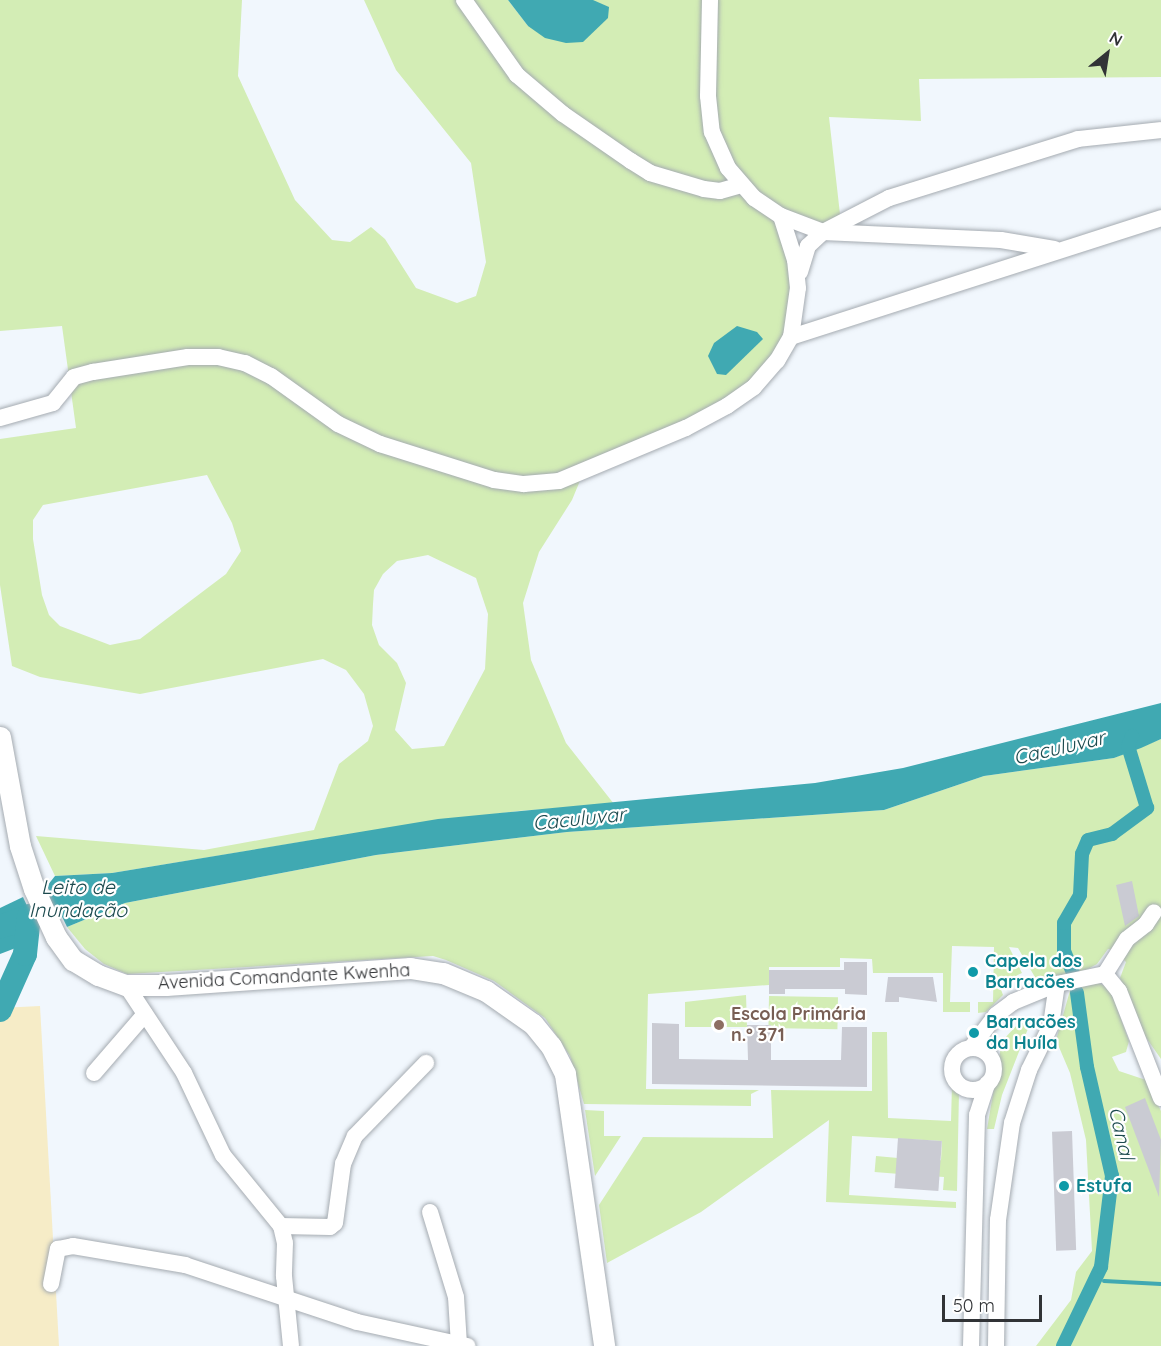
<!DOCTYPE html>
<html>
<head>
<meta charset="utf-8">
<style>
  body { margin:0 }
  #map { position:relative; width:1161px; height:1346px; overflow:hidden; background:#f1f7fd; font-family:Quicksand,sans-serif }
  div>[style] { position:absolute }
  .green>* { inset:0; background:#d3edb5; transform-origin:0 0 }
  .sand>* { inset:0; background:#f6ecc7 }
  .water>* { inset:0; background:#40a9b2 }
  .stream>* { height:4px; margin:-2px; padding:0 2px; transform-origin:2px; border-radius:2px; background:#40a9b2 }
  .canal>* { height:14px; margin:-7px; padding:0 7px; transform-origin:7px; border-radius:7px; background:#40a9b2 }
  .river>* { height:24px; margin:-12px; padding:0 12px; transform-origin:12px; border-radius:12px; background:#40a9b2 }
  .building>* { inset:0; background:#cacbd3; transform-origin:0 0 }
  .roads { filter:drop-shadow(0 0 2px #a5abb1) drop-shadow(0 0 2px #a5abb1) }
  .minor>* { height:16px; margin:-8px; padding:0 8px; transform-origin:8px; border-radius:8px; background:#fff }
  .minor>.ring { margin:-8px; padding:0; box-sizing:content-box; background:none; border:16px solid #fff; border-radius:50% }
  .major>* { height:21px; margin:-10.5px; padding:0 10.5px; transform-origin:10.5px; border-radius:10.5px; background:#fff }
  .dots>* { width:16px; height:16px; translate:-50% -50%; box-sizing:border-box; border:3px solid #fff; border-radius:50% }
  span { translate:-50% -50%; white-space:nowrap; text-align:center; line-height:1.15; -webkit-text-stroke:4.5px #fff; paint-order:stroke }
  .culture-label { font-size:18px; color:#0d838f; font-weight:700 }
  .left { translate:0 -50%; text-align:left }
  .street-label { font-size:18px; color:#313336 }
  .education-label { font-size:18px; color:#785e54; font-weight:700 }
  .water-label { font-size:20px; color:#1c4a4e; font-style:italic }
  .north { position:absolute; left:1077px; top:24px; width:60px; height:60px; -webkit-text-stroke:4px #fff; paint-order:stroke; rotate:30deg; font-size:16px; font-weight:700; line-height:24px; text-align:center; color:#313336 }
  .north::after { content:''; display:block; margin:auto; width:21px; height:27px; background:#313336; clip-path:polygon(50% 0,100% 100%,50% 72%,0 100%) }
  .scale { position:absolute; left:942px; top:1295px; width:100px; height:27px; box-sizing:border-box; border:3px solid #313336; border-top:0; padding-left:8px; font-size:18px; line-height:21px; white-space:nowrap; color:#313336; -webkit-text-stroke:4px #fff; paint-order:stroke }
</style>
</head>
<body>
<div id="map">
  <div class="green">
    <div style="clip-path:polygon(evenodd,0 0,242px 0,238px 76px,295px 200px,332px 240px,350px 242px,371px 227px,385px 239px,416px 288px,457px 303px,476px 296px,486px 262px,471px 163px,396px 70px,364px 0,508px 0,528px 26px,593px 0,1161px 0,1161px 77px,919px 79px,921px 121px,829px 117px,841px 223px,823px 232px,782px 216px,797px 318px,754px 387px,584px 471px,572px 500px,539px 552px,523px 603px,531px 660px,566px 743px,614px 804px,518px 811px,344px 835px,112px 873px,55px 876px,36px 836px,204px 850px,314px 830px,339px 764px,368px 741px,373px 726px,364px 694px,346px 670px,323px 659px,140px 694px,40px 677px,12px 666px,0 585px,0 439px,76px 428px,62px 326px,0 331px,0 0,207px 475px,232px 523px,241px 551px,226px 574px,140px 639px,110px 645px,60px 626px,49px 615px,42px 595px,33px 539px,33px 520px,43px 505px,207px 475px,0 0,428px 555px,476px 578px,488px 614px,485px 669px,444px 746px,412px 749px,395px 730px,406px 683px,397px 663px,379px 645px,372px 625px,373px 604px,374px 590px,383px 574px,397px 561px,428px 555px)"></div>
    <div style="clip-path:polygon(1161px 739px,1161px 1059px,1138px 1026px,1120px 978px,1126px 962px,1114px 950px,1108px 949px,1097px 964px,1086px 970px,1057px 976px,1039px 984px,1018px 948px,1009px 947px,1022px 973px,999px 984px,1003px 995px,986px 1012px,978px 1013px,978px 1002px,993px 1002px,994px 947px,952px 946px,950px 1002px,970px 1002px,970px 1012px,943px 1012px,943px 973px,873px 973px,872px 959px,840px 958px,840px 967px,769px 967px,769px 985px,648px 994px,646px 1089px,759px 1090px,751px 1094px,751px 1106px,584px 1104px,570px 1056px,545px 1018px,494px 981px,446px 960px,433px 956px,127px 974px,104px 964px,85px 949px,67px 927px,125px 903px,376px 855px,567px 832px,884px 810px,984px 776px,1114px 758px)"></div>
    <div style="clip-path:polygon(1099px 983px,1110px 989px,1129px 1041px,1126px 1052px,1112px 1057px,1119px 1071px,1146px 1080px,1161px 1111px,1161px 1346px,1036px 1346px,1071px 1300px,1076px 1272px,1092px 1251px,1086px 1140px,1070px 1073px,1056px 1040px,1071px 987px)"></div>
    <div style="clip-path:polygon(746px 995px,747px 1027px,685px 1027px,685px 1002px)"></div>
    <div style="left:769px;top:996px;width:69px;height:32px;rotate:1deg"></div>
    <div style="clip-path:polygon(1031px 1021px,1002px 1095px,994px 1129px,987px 1129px,1002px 1041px,1018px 1024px)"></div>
    <div style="clip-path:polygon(872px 1032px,887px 1032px,888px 1118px,951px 1121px,952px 1085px,959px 1092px,957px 1191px,943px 1190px,944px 1177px,914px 1175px,941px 1160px,942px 1141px,852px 1136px,849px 1195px,956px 1202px,956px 1208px,826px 1202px,829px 1120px,701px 1212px,607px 1263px,599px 1205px,643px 1137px,773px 1138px,771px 1090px,872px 1091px)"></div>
    <div style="clip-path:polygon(585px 1110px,604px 1111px,604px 1136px,621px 1136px,595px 1176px)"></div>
    <div style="left:876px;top:1156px;width:22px;height:16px;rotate:5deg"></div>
  </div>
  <div class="sand">
    <div style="clip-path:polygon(40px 1006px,59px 1346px,0 1346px,0 1008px)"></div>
  </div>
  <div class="water">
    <div style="clip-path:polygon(508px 0,593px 0,609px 7px,608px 18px,583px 42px,566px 43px,545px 38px,528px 26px)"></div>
    <div style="clip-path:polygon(737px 326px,757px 332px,763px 339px,726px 375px,717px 374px,708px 356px,714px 343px)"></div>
    <div style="clip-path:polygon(1161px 703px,1161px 739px,1141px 748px,1114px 758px,984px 776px,884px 810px,567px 832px,376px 855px,125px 903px,67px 927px,47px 886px,55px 876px,112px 873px,438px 819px,815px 783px,903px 768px)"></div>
    <div style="clip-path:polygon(23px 897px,38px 929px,34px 941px,0 954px,0 908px)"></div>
  </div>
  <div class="stream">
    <div style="left:1104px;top:1281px;width:57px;rotate:3deg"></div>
  </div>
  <div class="canal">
    <div style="left:1073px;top:973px;width:24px;rotate:-112deg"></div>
    <div style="left:1064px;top:951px;width:28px;rotate:-90deg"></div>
    <div style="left:1064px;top:923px;width:32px;rotate:-60deg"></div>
    <div style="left:1080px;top:895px;width:41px;rotate:-87.2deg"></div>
    <div style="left:1082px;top:854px;width:15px;rotate:-67deg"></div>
    <div style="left:1088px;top:840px;width:25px;rotate:-14deg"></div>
    <div style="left:1112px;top:834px;width:44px;rotate:-36.6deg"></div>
    <div style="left:1147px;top:808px;width:65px;rotate:-107deg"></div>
    <div style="left:1128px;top:746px;width:11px;rotate:-68deg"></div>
    <div style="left:1063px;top:1346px;width:88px;rotate:-64.3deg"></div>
    <div style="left:1101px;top:1267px;width:92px;rotate:-83.1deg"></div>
    <div style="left:1112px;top:1176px;width:112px;rotate:-102.9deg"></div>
    <div style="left:1087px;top:1067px;width:75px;rotate:-97.7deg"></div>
  </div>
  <div class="river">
    <div style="left:0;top:927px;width:94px;rotate:-20deg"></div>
    <div style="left:0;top:1010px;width:61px;rotate:-65.9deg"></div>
    <div style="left:25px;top:954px;width:38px;rotate:-84deg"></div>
  </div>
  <div class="building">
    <div style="clip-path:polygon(1132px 881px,1139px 916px,1125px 926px,1116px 885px)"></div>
    <div style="clip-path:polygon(844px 962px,867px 962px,867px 995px,845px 994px,845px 989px,785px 989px,785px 994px,769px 994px,769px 970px,844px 970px)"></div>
    <div style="clip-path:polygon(888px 977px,933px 977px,937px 1002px,899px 997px,899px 1002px,885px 1002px)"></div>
    <div style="clip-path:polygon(652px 1023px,679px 1024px,679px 1059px,748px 1060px,747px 1025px,771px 1025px,771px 1060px,841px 1060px,842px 1027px,867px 1027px,867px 1087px,652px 1084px)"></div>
    <div style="clip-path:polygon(1145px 1098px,1161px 1140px,1159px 1197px,1125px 1107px)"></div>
    <div style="left:1072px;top:1131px;width:119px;height:20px;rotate:88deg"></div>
    <div style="left:898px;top:1138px;width:44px;height:50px;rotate:4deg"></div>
  </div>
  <div class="roads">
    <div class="minor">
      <div style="left:464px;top:0;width:92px;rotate:54.8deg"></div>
      <div style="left:517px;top:75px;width:60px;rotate:40.3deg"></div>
      <div style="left:563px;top:114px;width:83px;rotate:34.7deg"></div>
      <div style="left:631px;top:161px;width:22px;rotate:32deg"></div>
      <div style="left:650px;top:173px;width:56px;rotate:16.5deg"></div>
      <div style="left:704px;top:189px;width:16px;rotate:7deg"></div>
      <div style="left:720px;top:191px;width:22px;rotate:-16deg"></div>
      <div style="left:710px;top:0;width:96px;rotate:91.2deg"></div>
      <div style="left:708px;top:96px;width:36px;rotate:84deg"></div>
      <div style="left:712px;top:132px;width:39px;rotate:66deg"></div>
      <div style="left:728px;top:168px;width:40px;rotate:49deg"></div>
      <div style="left:754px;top:198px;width:32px;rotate:34deg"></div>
      <div style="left:781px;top:216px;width:45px;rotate:20.9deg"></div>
      <div style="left:823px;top:232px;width:178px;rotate:2.6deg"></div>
      <div style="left:1001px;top:240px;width:54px;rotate:9.6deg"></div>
      <div style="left:800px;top:272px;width:27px;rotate:-73deg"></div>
      <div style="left:808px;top:246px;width:21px;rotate:-43deg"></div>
      <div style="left:823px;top:232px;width:74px;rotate:-27.3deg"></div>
      <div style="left:889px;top:198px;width:198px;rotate:-17.3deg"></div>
      <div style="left:1078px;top:139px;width:83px;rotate:-6.2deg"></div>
      <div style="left:791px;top:337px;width:389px;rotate:-17.8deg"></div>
      <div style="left:0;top:418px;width:55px;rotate:-15.8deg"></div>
      <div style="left:53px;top:403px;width:33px;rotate:-51deg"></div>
      <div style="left:74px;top:377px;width:20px;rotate:-15deg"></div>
      <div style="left:93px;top:372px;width:96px;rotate:-9deg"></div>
      <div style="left:188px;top:357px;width:30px"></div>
      <div style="left:218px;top:357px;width:28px;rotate:13deg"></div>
      <div style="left:245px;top:363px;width:29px;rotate:27deg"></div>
      <div style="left:271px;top:376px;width:82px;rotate:35.6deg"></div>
      <div style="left:338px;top:424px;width:47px;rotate:25.5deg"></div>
      <div style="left:380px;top:444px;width:120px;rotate:17.5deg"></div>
      <div style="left:494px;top:480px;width:30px;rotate:8deg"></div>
      <div style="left:524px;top:484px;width:35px;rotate:-5deg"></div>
      <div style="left:559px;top:481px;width:138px;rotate:-22.7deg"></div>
      <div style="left:686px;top:428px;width:47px;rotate:-28.2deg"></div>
      <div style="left:727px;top:406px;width:33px;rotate:-35deg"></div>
      <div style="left:754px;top:387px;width:35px;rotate:-49deg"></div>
      <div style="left:777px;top:361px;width:28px;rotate:-60deg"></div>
      <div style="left:791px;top:337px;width:49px;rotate:-81.9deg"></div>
      <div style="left:798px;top:288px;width:28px;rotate:-96deg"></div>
      <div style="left:795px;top:260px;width:46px;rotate:-107.7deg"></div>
      <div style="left:1105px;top:974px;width:41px;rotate:-57.8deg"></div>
      <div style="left:1127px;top:939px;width:24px;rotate:-38deg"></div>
      <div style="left:1146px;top:924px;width:14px;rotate:-56deg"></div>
      <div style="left:126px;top:985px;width:105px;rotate:56.6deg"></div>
      <div style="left:184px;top:1073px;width:91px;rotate:64.6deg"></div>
      <div style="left:223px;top:1155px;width:92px;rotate:50.8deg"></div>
      <div style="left:281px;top:1226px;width:17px;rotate:77deg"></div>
      <div style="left:285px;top:1243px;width:33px;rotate:92deg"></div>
      <div style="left:284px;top:1276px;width:70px;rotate:84.3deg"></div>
      <div style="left:971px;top:1048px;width:41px;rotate:-52.9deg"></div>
      <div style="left:996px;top:1015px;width:21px;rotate:-37deg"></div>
      <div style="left:1013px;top:1002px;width:48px;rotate:-22.2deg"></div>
      <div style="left:1057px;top:984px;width:49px;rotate:-11.8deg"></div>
      <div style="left:1105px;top:974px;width:22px;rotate:51deg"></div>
      <div style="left:1119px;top:991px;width:115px;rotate:68.6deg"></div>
      <div class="ring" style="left:952px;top:1048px;width:26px;height:26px"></div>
      <div style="left:94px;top:1073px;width:78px;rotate:-49.2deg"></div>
      <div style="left:430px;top:1212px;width:89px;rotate:73deg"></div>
      <div style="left:456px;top:1297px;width:48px;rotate:86.4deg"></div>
      <div style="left:281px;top:1226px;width:49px;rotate:1.2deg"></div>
      <div style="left:330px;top:1227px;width:6px;rotate:-39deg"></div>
      <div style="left:335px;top:1223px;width:60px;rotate:-82.3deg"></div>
      <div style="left:343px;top:1164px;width:30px;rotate:-67deg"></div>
      <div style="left:355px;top:1136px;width:102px;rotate:-45.8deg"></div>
      <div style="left:51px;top:1284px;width:36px;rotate:-79deg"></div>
      <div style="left:58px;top:1249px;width:15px;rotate:-11deg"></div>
      <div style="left:73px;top:1246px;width:114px;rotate:9.6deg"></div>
      <div style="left:185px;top:1265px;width:181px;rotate:18.3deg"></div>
      <div style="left:357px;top:1322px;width:113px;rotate:12.3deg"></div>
      <div style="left:971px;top:1346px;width:231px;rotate:-88.5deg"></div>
      <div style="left:977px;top:1115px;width:33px;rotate:-72deg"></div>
      <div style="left:996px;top:1346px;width:126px;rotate:-89.1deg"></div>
      <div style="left:998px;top:1220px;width:98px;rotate:-81.8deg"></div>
      <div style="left:1012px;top:1123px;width:56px;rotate:-72.2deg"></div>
      <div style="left:1029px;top:1070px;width:50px;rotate:-63.9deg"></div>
      <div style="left:1051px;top:1025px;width:41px;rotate:-81.7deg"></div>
    </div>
    <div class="major">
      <div style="left:0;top:737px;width:111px;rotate:79.6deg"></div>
      <div style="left:20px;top:846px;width:45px;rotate:72deg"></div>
      <div style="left:34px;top:889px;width:53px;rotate:65.4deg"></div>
      <div style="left:56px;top:937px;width:29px;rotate:54deg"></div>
      <div style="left:73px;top:960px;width:29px;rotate:31deg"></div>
      <div style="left:98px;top:975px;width:30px;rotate:20deg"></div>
      <div style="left:126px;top:985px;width:40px"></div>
      <div style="left:166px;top:985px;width:245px;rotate:-4deg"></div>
      <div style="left:410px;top:968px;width:33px;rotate:9deg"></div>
      <div style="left:443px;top:973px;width:47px;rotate:22.7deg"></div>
      <div style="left:486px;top:991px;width:57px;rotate:35.1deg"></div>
      <div style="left:533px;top:1024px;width:28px;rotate:51deg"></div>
      <div style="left:551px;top:1046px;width:31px;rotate:63deg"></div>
      <div style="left:565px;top:1074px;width:275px;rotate:81.8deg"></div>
    </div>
  </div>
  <div class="dots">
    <div style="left:973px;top:972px;background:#0f9aa8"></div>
    <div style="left:719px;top:1025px;background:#8d6e63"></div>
    <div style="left:974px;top:1033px;background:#0f9aa8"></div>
    <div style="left:1064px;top:1186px;background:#0f9aa8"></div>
  </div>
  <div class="culture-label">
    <span class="left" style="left:985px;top:972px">Capela dos<br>Barracões</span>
    <span class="left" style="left:986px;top:1033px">Barracões<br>da Huíla</span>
    <span class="left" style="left:1076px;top:1186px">Estufa</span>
  </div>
  <div class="street-label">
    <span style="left:284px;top:977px;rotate:-3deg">Avenida Comandante Kwenha</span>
  </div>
  <div class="education-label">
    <span class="left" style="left:731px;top:1025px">Escola Primária<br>n.º 371</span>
  </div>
  <div class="water-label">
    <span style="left:1059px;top:747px;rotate:-13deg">Caculuvar</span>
    <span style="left:579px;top:818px;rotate:-6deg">Caculuvar</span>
    <span style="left:78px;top:898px">Leito de<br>Inundação</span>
    <span style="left:1122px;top:1133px;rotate:77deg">Canal</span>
  </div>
  <div class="north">N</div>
  <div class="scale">50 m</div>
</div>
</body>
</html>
